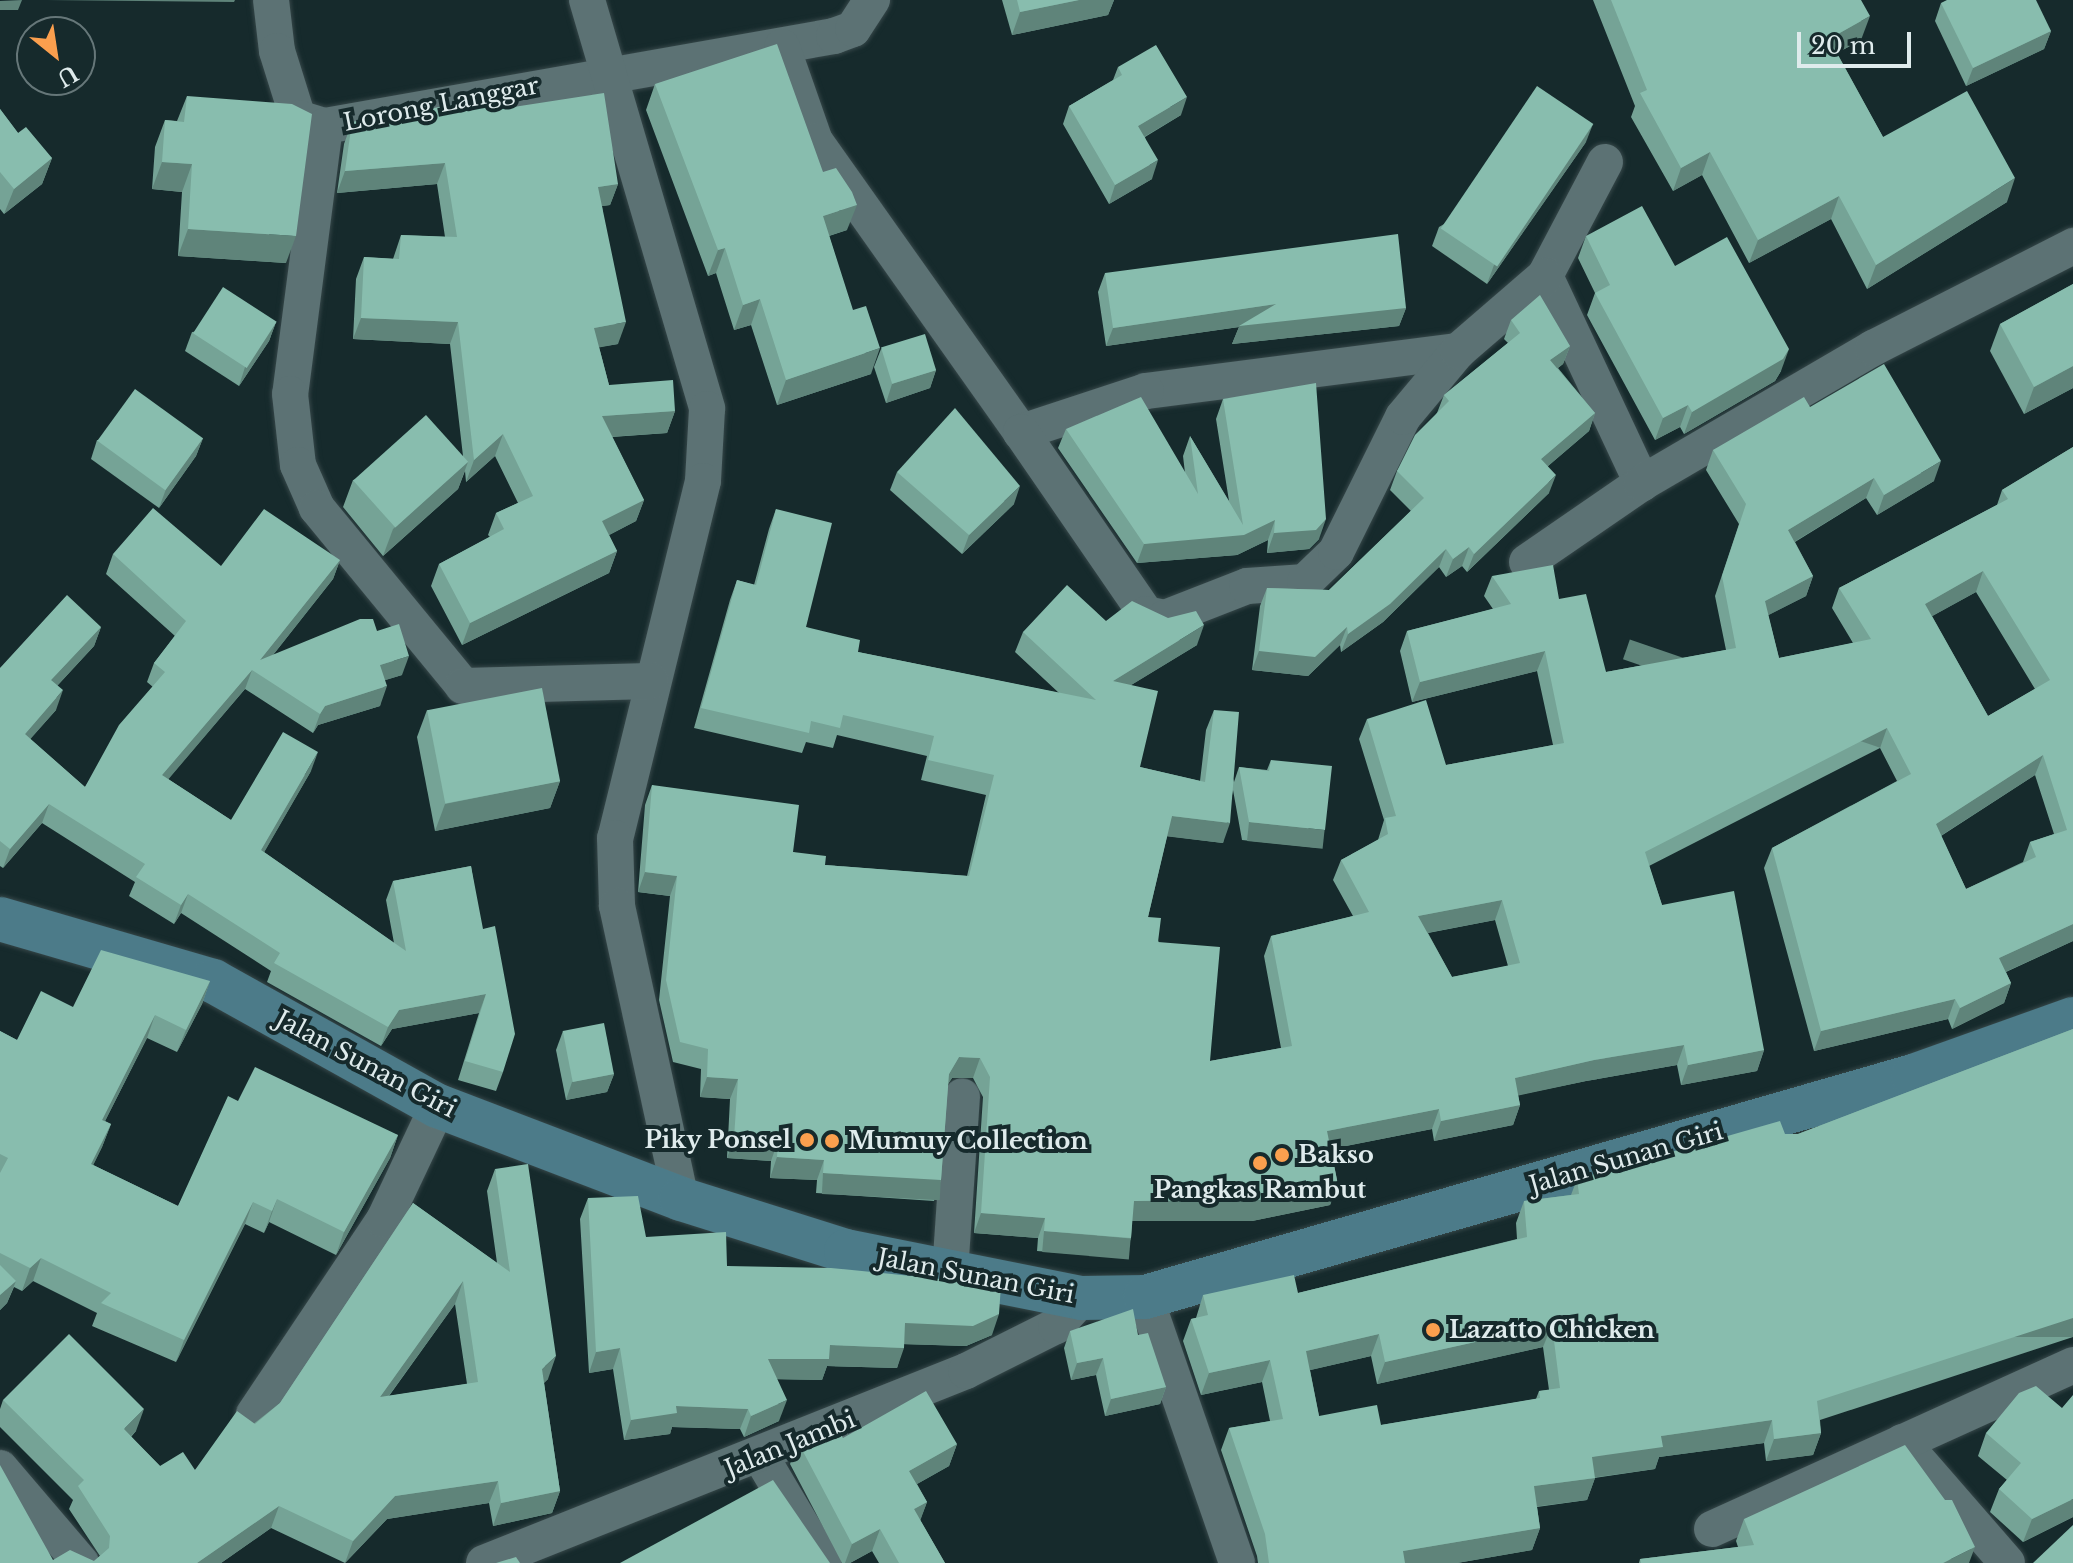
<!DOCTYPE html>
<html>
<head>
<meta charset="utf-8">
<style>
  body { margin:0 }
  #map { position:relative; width:2073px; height:1563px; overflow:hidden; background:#162a2c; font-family:"Libre Baskerville",serif }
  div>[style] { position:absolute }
  .roads { filter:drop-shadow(0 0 2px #364749) drop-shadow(0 0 2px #364749) }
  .street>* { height:36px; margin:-18px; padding:0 18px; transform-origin:18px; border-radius:18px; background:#5c7274 }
  .secondary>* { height:44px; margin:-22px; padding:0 22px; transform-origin:22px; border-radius:22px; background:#4c7b89 }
  .wall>* { inset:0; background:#75a396 }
  .shaded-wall>* { inset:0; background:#5f847a; transform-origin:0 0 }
  .building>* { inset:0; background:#88bdae; transform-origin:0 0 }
  .dots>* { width:22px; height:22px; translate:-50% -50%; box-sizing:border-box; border:4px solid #162a2c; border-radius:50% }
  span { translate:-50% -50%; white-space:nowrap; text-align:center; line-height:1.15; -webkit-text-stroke:8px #162a2c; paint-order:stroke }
  .street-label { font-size:24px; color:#dfebec }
  .poi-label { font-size:24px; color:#dfebec; font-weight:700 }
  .right { translate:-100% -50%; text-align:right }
  .left { translate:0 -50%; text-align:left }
  .north { position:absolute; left:16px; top:16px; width:80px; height:80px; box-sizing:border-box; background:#162a2c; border:2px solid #667779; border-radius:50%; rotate:150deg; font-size:22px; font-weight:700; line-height:32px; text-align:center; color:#dfebec }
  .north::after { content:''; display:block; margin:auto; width:28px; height:36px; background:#fa9f4e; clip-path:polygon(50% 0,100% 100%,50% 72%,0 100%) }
  .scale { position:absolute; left:1797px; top:32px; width:114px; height:36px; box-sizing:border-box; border:4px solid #dfebec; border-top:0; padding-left:10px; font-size:24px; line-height:28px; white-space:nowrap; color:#dfebec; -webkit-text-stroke:6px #162a2c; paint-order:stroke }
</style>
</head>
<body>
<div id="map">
  <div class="roads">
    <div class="street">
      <div style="left:271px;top:0;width:51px;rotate:83.3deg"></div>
      <div style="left:277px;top:51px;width:70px;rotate:72.6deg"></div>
      <div style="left:298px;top:118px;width:28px;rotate:17deg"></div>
      <div style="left:325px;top:126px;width:517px;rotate:-10.03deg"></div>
      <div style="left:834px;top:36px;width:20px;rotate:-20deg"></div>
      <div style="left:853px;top:29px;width:35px;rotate:-57deg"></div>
      <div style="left:587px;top:0;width:426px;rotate:73.6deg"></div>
      <div style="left:707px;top:409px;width:72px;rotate:93.2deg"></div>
      <div style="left:703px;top:481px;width:368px;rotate:103.8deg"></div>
      <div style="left:615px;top:838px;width:68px;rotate:88.3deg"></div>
      <div style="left:617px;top:906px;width:300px;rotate:77.7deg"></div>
      <div style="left:782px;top:47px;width:100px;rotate:70.7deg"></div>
      <div style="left:815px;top:141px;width:357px;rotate:54.7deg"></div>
      <div style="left:325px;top:126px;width:270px;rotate:97.4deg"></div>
      <div style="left:290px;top:394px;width:71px;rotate:83.6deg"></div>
      <div style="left:298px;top:465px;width:47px;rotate:66.2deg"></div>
      <div style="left:317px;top:508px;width:230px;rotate:50.6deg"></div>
      <div style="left:463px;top:686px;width:188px;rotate:-1.5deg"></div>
      <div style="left:1605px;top:162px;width:129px;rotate:117.8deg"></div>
      <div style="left:1545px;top:276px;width:229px;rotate:64.9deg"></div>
      <div style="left:1458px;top:351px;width:315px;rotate:172.7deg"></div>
      <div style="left:1146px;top:391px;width:132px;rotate:161.8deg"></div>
      <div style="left:1021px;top:432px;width:221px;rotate:55.5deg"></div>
      <div style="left:1146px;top:614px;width:19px;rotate:12deg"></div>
      <div style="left:1165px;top:618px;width:88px;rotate:-21.3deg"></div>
      <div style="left:1247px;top:586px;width:58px;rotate:-3.9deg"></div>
      <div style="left:1305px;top:582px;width:43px;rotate:-44.1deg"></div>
      <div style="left:1336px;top:552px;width:151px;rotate:-63.6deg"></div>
      <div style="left:1403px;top:417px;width:86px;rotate:-50.2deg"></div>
      <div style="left:1458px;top:351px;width:115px;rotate:-40.8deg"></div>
      <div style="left:1527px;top:562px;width:140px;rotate:-34.5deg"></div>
      <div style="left:1642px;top:483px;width:268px;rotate:-30.3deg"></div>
      <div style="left:1873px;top:348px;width:225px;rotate:-27deg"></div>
      <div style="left:950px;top:1272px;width:176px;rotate:-86.1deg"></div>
      <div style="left:1145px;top:1297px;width:281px;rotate:70.9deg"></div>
      <div style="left:254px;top:1414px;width:234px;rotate:-56.2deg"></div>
      <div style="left:384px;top:1220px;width:126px;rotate:-64.7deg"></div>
      <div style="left:1902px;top:1442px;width:160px;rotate:49deg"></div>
      <div style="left:761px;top:1457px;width:123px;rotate:59.3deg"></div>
      <div style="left:0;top:1468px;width:125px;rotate:49.5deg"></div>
      <div style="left:1712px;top:1529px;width:397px;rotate:-24.4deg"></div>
      <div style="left:484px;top:1563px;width:519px;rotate:-21.72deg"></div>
      <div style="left:966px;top:1371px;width:101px;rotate:-26.6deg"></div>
      <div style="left:1056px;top:1326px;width:38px;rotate:-47deg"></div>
    </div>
    <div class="secondary">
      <div style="left:0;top:919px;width:222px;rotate:16.2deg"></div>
      <div style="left:213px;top:981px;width:257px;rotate:29.1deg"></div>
      <div style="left:438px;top:1106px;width:260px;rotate:20.9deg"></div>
      <div style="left:681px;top:1199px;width:173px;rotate:17.5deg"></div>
      <div style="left:846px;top:1251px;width:241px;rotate:11.3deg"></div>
      <div style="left:1082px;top:1298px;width:63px;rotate:-0.9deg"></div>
      <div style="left:1145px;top:1297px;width:799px;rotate:-16.05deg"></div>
      <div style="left:1913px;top:1076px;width:170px;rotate:-19.6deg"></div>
    </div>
  </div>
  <div class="wall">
    <div style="clip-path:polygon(1002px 0,1114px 0,1108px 15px,1012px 35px)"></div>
    <div style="clip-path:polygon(1593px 0,1861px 0,1861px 40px,1837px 53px,1883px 137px,2007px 202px,1867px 289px,1831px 219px,1749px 263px,1702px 175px,1673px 191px,1631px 117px,1635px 106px)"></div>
    <div style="clip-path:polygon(1941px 3px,2051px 31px,2044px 49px,1966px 86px,1935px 21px)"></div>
    <div style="clip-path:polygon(1118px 67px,1181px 115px,1145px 137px,1152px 179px,1109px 204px,1063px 124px,1069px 106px,1113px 80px)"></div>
    <div style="clip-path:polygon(655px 84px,823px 172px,847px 230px,829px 236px,871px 374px,777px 405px,751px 325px,734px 330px,716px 273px,708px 276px,646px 110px)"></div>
    <div style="clip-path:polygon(187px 96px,286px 263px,178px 256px,182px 192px,152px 189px,155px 147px,165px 120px,177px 121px)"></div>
    <div style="clip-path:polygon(0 109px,18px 133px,52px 158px,42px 184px,4px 214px,0 209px)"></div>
    <div style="clip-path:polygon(494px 110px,618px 184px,610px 205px,602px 206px,618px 344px,599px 347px,609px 385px,675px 411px,667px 433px,612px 437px,644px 500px,636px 521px,609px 535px,617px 551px,609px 573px,462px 645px,431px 586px,439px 564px,490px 537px,488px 535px,496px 513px,518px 503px,495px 456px,466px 482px,465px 471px,458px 489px,383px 556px,343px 507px,353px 480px,463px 456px,450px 344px,353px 339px,356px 279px,364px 257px,393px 259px,401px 235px,445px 237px,437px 184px,337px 193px,344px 144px,352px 122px)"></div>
    <div style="clip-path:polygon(1586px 142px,1487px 284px,1432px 246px,1439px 227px)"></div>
    <div style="clip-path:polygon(1586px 236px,1675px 266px,1781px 371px,1775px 381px,1684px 434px,1680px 427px,1655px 440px,1587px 315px,1595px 293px,1578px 258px)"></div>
    <div style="clip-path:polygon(1105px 273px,1406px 308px,1399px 326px,1232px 344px,1239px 327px,1106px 346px,1098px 292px)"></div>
    <div style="clip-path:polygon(2073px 284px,2073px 388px,2024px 414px,1990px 351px,2000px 324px)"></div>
    <div style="clip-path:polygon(1511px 320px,1570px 346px,1563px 364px,1558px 368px,1595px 413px,1589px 431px,1548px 466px,1549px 493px,1467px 572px,1462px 566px,1446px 577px,1439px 567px,1383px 622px,1341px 652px,1340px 645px,1308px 676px,1252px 670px,1260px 606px,1267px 588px,1329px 590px,1411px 511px,1390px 490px,1397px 471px,1437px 413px,1444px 395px,1508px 343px,1504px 339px)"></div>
    <div style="clip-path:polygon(276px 322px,269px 341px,239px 386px,185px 351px,192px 332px)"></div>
    <div style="clip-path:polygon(881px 349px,936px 370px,930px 388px,886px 403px,874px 367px)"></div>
    <div style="clip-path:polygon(1223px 399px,1319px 539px,1309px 549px,1267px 553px,1268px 540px,1237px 555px,1137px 563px,1058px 448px,1066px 429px,1185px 473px,1183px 456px,1190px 436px,1229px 501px,1216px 419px)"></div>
    <div style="clip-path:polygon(evenodd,1810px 407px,1934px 481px,1877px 515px,1866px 498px,1795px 542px,1813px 576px,1806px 596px,1768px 615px,1779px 658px,1853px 643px,1832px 608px,1839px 588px,1997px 505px,2002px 490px,2073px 447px,2073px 941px,2006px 972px,2011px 983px,2004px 1003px,1952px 1029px,1948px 1019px,1814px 1051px,1764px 868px,1772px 848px,1897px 781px,1880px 748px,1649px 866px,1662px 905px,1764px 1050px,1757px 1071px,1681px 1085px,1677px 1065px,1586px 1081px,1518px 1095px,1520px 1105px,1513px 1125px,1434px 1141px,1432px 1129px,1331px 1149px,1338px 1185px,1330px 1205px,1252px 1221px,1132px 1221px,1131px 1238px,1124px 1258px,1037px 1251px,1038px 1238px,974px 1233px,983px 1097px,973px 1078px,952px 1078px,948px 1084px,941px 1180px,934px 1201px,816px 1193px,817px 1180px,770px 1178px,771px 1161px,727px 1158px,730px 1099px,700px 1097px,701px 1069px,673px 1062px,659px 1000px,670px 896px,638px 892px,645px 805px,652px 785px,793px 852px,825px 865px,967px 876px,986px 795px,921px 780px,927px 756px,837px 735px,833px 748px,806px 742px,802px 753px,694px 728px,730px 600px,737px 580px,754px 585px,769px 529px,776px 509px,806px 627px,858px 652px,1059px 693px,1015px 652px,1023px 632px,1106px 621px,1197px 645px,1131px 685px,1140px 767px,1200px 781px,1206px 730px,1214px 710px,1234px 782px,1239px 767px,1267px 770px,1271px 760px,1319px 848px,1242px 840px,1233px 790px,1223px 843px,1167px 836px,1148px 917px,1210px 1061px,1281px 1048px,1264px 956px,1271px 936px,1353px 916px,1333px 880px,1341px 860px,1378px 840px,1384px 820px,1359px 739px,1367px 719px,1446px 765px,1553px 745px,1537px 671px,1412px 702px,1400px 651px,1407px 631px,1493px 609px,1484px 596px,1492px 576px,1559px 599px,1606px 672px,1726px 650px,1715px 596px,1739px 524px,1706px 470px,1713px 450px,1810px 407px,1976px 592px,2035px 689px,1988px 716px,1932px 616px,1976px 592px,1810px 407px,2035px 775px,2054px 834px,2030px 842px,2023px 862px,1966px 889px,1941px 836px,2035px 775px,1810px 407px,1495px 920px,1508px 966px,1452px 977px,1428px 933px,1495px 920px)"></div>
    <div style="clip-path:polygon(203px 438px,196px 456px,159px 508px,91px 459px,97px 440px)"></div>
    <div style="clip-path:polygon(897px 472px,1014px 504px,962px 554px,890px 490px)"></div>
    <div style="clip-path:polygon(113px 554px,221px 566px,340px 560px,333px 579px,273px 655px,377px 631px,402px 675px,385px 680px,380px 706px,318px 725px,313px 733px,245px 689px,168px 779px,231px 820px,311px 771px,264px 852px,394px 943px,386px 900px,393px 881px,471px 866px,503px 1072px,496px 1091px,458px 1080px,479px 1013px,392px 1029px,381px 1046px,267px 982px,271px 971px,181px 913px,174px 924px,129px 896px,135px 882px,42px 823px,3px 868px,0 866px,0 668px,101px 627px,94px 646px,57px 686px,56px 710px,30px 739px,85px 787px,153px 687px,147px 682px,154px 663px,175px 636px,106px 574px)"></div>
    <div style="clip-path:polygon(427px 710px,560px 781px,550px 808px,435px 831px,417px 737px)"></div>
    <div style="clip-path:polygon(210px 981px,202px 1004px,177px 1052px,147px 1038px,105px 1121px,111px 1124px,102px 1147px,93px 1165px,178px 1206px,238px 1101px,398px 1135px,390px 1158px,336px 1255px,269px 1222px,264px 1233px,245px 1224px,176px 1362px,92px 1326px,97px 1313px,33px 1281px,22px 1291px,14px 1287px,7px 1303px,0 1310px,0 1031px,17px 1040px,73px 1007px)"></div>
    <div style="clip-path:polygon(evenodd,2073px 1029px,2073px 1337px,1820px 1420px,1821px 1433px,1813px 1455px,1766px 1461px,1764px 1443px,1659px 1457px,1655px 1469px,1595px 1478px,1587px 1500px,1537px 1507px,1540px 1528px,1532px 1550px,1457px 1563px,1258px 1563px,1257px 1556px,1221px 1450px,1229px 1428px,1270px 1421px,1262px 1382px,1201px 1395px,1183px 1341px,1191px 1319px,1196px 1318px,1203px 1295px,1298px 1293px,1517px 1239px,1516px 1223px,1524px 1201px,1571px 1195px,1577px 1179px,1785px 1134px,1798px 1134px,2073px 1029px,1543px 1347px,1549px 1390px,1539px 1391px,1536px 1399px,1381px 1425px,1319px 1416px,1310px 1370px,1371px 1356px,1377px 1384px,1543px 1347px)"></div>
    <div style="clip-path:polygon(563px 1031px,614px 1074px,607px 1092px,566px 1100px,556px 1050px)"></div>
    <div style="clip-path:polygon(evenodd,495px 1169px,548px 1379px,544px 1383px,560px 1491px,552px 1513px,493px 1526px,489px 1503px,387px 1519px,345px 1563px,271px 1528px,221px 1563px,0 1563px,53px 1560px,94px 1561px,100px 1556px,69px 1509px,73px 1500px,0 1427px,0 1409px,3px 1400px,136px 1431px,131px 1437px,160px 1466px,195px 1470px,280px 1403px,413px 1203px,497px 1263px,487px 1191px,495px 1169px,455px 1304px,467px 1384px,389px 1396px,455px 1304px)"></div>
    <div style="clip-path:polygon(588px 1198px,646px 1237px,727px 1266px,992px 1335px,966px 1346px,904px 1344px,897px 1368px,827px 1366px,822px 1380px,777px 1379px,779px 1421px,744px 1437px,740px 1429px,672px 1427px,670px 1434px,624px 1440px,613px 1369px,589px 1373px,580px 1219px)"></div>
    <div style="clip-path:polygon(1070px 1331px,1138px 1335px,1166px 1387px,1160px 1404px,1105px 1416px,1096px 1375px,1071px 1380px,1064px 1348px)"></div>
    <div style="clip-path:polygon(2062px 1408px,2073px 1517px,2023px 1542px,1990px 1512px,1999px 1489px,2007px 1480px,1978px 1456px,1986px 1433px)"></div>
    <div style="clip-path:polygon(843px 1438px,957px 1444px,949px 1466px,917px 1484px,927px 1502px,920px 1520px,945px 1563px,879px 1563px,872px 1551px,850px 1563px,842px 1563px,790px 1464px,798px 1442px)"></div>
    <div style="clip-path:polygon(1744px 1519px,1969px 1563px,1639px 1563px,1640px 1559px,1738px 1547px,1736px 1541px)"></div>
  </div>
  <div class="shaded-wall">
    <div style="clip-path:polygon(22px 0,18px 10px,0 10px,0 1px)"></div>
    <div style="clip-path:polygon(47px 0,235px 0,234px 2px)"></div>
    <div style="clip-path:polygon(1079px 0,1114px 0,1108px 15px,1012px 35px,1020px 12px)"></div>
    <div style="clip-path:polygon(1870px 16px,1861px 40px,1821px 62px,1829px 39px)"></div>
    <div style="clip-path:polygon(2051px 31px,2044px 49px,1966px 86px,1973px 68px)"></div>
    <div style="clip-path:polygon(1187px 97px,1181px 115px,1132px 144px,1138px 126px)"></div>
    <div style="clip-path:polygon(1593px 124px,1586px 142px,1487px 284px,1494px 265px)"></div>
    <div style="clip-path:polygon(1710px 152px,1702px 175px,1673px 191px,1681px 168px)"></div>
    <div style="clip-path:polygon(52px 158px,42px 184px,4px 214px,14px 189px)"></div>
    <div style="clip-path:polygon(1158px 160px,1152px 179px,1109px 204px,1115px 185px)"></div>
    <div style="clip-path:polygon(162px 162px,192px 164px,182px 192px,152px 189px)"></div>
    <div style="clip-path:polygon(445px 163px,437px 184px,337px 193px,345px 171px)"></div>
    <div style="clip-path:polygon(2015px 178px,2007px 202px,1867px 289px,1876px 265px)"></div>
    <div style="clip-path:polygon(618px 184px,610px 205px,590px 208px,598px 187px)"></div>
    <div style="clip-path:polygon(1839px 196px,1831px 219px,1749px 263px,1758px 240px)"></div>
    <div style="clip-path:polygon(857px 205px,847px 230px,813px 241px,823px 216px)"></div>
    <div style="clip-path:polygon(188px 229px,296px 236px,286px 263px,178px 256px)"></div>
    <div style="clip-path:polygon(725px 248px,716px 273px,708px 276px,718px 250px)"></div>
    <div style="clip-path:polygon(760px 299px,751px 325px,734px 330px,743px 305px)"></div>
    <div style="clip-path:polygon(1276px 304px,1406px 308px,1399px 326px,1232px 344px,1239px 327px,1106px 346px,1113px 328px)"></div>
    <div style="clip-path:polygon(361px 318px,458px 322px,450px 344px,353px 339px)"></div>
    <div style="clip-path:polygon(276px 322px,269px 341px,239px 386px,245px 367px)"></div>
    <div style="clip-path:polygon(626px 322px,618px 344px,586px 350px,594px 328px)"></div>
    <div style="clip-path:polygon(1570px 346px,1563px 364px,1544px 378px,1550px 360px)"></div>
    <div style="clip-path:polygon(880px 348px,871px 374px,777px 405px,786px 380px)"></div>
    <div style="clip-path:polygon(1789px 349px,1781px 371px,1775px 381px,1684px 434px,1692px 412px)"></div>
    <div style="clip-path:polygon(2073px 366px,2073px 388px,2024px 414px,2034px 387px)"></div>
    <div style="clip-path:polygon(936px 370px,930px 388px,886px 403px,892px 384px)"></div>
    <div style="clip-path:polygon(1688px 405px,1680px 427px,1655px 440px,1663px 418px)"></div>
    <div style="clip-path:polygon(675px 411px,667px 433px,594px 438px,602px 416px)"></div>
    <div style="clip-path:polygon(1595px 413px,1589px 431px,1534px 478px,1541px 459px)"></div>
    <div style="clip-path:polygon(503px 434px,495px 456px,466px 482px,474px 460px)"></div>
    <div style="clip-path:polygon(203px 438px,196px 456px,159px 508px,166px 489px)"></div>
    <div style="clip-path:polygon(1941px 461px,1934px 481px,1877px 515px,1884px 495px)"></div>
    <div style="clip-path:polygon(468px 462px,458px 489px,383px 556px,393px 529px)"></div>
    <div style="clip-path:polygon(1556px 475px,1549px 493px,1467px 572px,1474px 554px)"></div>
    <div style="clip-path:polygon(1874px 478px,1866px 498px,1781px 550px,1788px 530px)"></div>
    <div style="clip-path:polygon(1020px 486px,1014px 504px,962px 554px,969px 535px)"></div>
    <div style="clip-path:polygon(644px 500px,636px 521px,594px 543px,602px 521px)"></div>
    <div style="clip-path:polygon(1326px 519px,1319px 539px,1309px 549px,1267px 553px,1274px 533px)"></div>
    <div style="clip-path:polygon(1275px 520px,1268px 540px,1237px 555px,1137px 563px,1144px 544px)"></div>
    <div style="clip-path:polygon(1469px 547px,1462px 566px,1446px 577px,1453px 559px)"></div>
    <div style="clip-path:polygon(1446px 549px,1439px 567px,1383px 622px,1341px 652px,1348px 634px)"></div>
    <div style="clip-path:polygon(617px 551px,609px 573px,462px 645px,470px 623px)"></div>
    <div style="clip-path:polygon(340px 560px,333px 579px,258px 674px,260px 660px)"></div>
    <div style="clip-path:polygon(1983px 571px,1976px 592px,1918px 624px,1925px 604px)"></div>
    <div style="clip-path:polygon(1813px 576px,1806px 596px,1757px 621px,1765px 601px)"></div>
    <div style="clip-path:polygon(1204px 625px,1197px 645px,1105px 701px,1113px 681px)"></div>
    <div style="clip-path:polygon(101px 627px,94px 646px,44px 700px,51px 680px)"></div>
    <div style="clip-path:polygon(1347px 627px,1340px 645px,1308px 676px,1252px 670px,1259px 651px)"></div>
    <div style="clip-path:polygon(1545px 651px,1537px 671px,1412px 702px,1420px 682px)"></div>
    <div style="clip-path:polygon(409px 656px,402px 675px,373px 684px,380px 665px)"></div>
    <div style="clip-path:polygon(252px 670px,245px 689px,155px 795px,162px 775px)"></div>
    <div style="clip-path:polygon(387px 686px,380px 706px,318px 725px,313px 733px,320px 714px,325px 706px)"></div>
    <div style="clip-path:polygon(63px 690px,56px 710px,18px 753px,25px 734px)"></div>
    <div style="left:1887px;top:728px;width:21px;height:272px;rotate:109deg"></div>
    <div style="clip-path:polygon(318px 752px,311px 771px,254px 870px,261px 850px)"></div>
    <div style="clip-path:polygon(2043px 755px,2035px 775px,1928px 844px,1936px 824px)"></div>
    <div style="clip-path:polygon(560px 781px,550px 808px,435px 831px,445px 804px)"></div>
    <div style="clip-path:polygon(49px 804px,42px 823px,3px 868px,10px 849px)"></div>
    <div style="clip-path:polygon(1172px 816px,1230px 823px,1223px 843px,1164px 836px)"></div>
    <div style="left:1249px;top:822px;width:76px;height:19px;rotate:6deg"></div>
    <div style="clip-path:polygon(645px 872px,677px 876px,670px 896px,638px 892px)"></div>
    <div style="clip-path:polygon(188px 894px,181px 913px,174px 924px,181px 905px)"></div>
    <div style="clip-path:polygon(1502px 900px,1495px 920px,1411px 936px,1418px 916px)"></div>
    <div style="clip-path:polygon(2073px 924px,2073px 941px,1992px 978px,1999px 958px)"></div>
    <div style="clip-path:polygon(210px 981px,202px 1004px,177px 1052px,186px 1030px)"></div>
    <div style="clip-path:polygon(2011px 983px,2004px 1003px,1952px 1029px,1960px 1008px)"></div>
    <div style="clip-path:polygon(486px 994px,479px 1013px,392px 1029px,381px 1046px,388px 1027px,399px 1010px)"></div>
    <div style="clip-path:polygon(1955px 999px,1948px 1019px,1814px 1051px,1821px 1031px)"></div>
    <div style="clip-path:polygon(155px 1015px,147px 1038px,94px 1143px,102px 1120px)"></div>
    <div style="clip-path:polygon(1684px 1045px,1677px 1065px,1586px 1081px,1507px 1098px,1515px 1078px,1594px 1060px)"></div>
    <div style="clip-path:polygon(1764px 1050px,1757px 1071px,1681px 1085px,1688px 1065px)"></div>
    <div style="clip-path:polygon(959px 1057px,980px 1058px,973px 1078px,952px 1078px,941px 1094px,949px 1074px)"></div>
    <div style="clip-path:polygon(614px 1074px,607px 1092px,566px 1100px,572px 1082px)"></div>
    <div style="clip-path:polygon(707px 1077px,738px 1079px,730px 1099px,700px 1097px)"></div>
    <div style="clip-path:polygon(1520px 1105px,1513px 1125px,1434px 1141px,1441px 1121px)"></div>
    <div style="clip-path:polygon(1439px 1109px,1432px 1129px,1320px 1151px,1327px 1131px)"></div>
    <div style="clip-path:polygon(111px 1124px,102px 1147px,83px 1186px,91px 1164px)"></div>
    <div style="clip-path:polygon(398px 1135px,390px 1158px,336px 1255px,344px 1232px)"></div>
    <div style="clip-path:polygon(734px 1138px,778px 1141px,771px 1161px,727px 1158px)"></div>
    <div style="clip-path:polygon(777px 1157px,824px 1160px,817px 1180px,770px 1178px)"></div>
    <div style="left:823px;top:1173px;width:118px;height:21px;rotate:3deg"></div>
    <div style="clip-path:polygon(1338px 1185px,1330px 1205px,1252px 1221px,1127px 1221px,1134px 1201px)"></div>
    <div style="clip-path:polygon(277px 1199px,269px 1222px,264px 1233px,272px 1211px)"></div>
    <div style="clip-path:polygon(253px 1202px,245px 1224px,176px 1362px,184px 1340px)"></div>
    <div style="clip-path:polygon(981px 1213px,1045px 1218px,1038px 1238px,974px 1233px)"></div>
    <div style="left:1044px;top:1231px;width:87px;height:21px;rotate:5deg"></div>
    <div style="clip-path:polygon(41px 1258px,33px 1281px,22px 1291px,30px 1268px)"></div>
    <div style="clip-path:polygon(16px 1281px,7px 1303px,0 1310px,0 1295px)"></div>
    <div style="clip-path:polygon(463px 1281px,455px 1304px,372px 1419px,380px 1397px)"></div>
    <div style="clip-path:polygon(999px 1314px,992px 1335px,966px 1346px,898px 1344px,905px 1323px)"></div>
    <div style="left:2073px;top:1318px;width:19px;height:269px;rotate:90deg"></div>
    <div style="clip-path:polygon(1552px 1325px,1543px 1347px,1377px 1384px,1385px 1362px)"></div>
    <div style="clip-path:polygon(1379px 1334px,1371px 1356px,1298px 1373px,1306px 1351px)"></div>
    <div style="clip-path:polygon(830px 1345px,904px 1348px,897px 1368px,827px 1366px,822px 1380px,760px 1379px,768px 1359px)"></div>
    <div style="clip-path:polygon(620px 1348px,613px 1369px,589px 1373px,596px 1352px)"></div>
    <div style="clip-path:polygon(556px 1356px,548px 1379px,534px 1392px,542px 1369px)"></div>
    <div style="clip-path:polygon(1103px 1358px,1096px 1375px,1071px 1380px,1077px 1363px)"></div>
    <div style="clip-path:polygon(1270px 1360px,1262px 1382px,1201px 1395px,1209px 1373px)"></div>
    <div style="clip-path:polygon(1166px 1387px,1160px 1404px,1105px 1416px,1111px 1399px)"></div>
    <div style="clip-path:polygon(787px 1400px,779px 1421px,744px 1437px,751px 1416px)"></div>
    <div style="clip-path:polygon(676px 1406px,748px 1409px,740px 1429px,672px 1427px,670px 1434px,624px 1440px,631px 1420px)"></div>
    <div style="clip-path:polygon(144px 1409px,136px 1431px,115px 1452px,124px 1429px)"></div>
    <div style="clip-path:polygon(1772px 1420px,1764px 1443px,1659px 1457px,1655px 1469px,1584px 1479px,1592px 1457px,1661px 1436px)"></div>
    <div style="clip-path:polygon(1821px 1433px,1813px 1455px,1766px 1461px,1774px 1439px)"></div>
    <div style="clip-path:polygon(957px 1444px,949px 1466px,901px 1493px,909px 1471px)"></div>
    <div style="clip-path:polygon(1595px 1478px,1587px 1500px,1525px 1508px,1534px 1486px)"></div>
    <div style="clip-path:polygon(498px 1481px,489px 1503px,387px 1519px,345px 1563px,353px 1541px,395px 1496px)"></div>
    <div style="clip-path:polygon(560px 1491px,552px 1513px,493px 1526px,501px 1503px)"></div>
    <div style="clip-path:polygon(2073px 1499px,2073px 1517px,2023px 1542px,2032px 1519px)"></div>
    <div style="clip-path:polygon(927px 1502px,919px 1524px,914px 1509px)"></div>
    <div style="clip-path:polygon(279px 1506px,271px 1528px,221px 1563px,197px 1563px)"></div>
    <div style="clip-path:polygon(1540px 1528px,1532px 1550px,1457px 1563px,1399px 1563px,1403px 1551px)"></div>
    <div style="clip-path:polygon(880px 1529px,872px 1551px,850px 1563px,845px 1563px,852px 1544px)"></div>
    <div style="clip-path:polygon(1975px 1547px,1969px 1563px,1943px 1563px)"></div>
  </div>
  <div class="building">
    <div style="clip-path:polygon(1017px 0,1079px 0,1020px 12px)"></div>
    <div style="clip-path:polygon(1611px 0,1861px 0,1870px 16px,1829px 39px,1883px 137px,1967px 91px,2015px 178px,1876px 265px,1839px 196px,1758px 240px,1710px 152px,1681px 168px,1640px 93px,1647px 90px)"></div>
    <div style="clip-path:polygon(1947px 0,2036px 0,2051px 31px,1973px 68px,1941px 3px)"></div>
    <div style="clip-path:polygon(777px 44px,823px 172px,836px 168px,852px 192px,857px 205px,823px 216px,853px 310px,866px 306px,880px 348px,786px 380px,760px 299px,743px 305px,725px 248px,718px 250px,655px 84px)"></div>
    <div style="clip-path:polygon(1156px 45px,1187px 97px,1138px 126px,1158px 160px,1115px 185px,1069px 106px,1122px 75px,1118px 67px)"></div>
    <div style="left:1537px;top:86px;width:68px;height:172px;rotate:34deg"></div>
    <div style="clip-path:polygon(604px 93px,618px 184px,598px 187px,626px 322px,594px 328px,609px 385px,673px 380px,675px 411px,602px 416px,644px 500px,602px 521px,617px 551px,470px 623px,439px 564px,504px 529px,496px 513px,533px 496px,503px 434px,474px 460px,458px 322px,361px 318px,364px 257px,399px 259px,401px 235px,457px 237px,445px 163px,345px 171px,352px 122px,492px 98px,494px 110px)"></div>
    <div style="clip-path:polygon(187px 96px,292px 104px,312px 114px,296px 236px,188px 229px,192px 164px,162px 162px,165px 120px,184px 122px)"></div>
    <div style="clip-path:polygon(0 109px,18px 133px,26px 127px,52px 158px,14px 189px,0 172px)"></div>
    <div style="clip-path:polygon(1642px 206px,1675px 266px,1727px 237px,1789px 349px,1783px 359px,1692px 412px,1688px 405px,1663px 418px,1595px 293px,1610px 285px,1586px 236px)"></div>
    <div style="clip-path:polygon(1398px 234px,1406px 308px,1239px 326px,1276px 304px,1113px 328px,1105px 273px)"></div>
    <div style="clip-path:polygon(2073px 284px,2073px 366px,2034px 387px,2000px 324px)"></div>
    <div style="left:223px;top:287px;width:64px;height:55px;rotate:33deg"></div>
    <div style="clip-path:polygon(1540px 295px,1570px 346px,1550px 360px,1595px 413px,1541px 459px,1556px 475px,1474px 554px,1469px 547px,1453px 559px,1446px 549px,1390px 604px,1348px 634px,1347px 627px,1315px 657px,1259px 651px,1267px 588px,1329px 590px,1424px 498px,1397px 471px,1415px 435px,1449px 401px,1444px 395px,1520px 333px,1511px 320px)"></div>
    <div style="left:925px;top:334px;width:38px;height:46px;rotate:73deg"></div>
    <div style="clip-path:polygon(evenodd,1884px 364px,1941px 461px,1884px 495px,1874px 478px,1788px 530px,1813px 576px,1765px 601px,1779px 658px,1871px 639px,1839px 588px,2008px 499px,2002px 490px,2073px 447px,2073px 924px,1999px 958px,2011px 983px,1960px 1008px,1955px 999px,1821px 1031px,1772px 848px,1911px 774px,1887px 728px,1645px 852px,1662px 905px,1734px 891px,1764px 1050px,1688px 1065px,1684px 1045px,1594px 1060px,1515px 1078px,1520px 1105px,1441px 1121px,1439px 1109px,1327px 1131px,1338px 1185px,1259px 1200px,1134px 1201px,1131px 1238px,1044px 1231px,1045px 1218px,981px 1213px,990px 1077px,980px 1058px,959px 1057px,949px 1074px,941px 1180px,823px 1173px,824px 1160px,777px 1157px,778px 1141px,734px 1138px,738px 1079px,707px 1077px,708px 1049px,680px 1042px,666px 980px,677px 876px,645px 872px,652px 785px,799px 805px,793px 852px,826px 856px,825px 865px,969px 876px,994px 775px,928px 760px,934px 736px,843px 715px,840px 728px,811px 721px,809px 733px,701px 708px,737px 580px,756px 585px,776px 509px,832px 523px,806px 627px,860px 640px,858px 652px,1096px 700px,1023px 632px,1067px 585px,1106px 621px,1132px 601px,1168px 618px,1196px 611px,1204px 625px,1113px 681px,1158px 691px,1140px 767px,1205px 782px,1214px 710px,1239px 712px,1230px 823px,1172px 816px,1148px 917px,1161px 918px,1158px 942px,1220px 947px,1210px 1061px,1292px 1046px,1271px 936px,1369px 912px,1341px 860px,1388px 834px,1385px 818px,1396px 816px,1367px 719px,1426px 700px,1446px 765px,1564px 743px,1545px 651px,1420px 682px,1407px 631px,1511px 604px,1492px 576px,1553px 565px,1559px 599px,1586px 594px,1606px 672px,1736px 648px,1722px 576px,1746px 504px,1713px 450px,1804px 397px,1810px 407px,1884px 364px,1983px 571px,2050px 680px,1988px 716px,1925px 604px,1983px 571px,1884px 364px,2043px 755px,2067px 830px,2030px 842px,2036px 857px,1966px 889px,1936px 824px,2043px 755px,1884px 364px,1502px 900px,1520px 963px,1452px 977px,1418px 916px,1502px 900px)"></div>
    <div style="clip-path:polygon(1316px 383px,1326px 519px,1316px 530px,1274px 533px,1275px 520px,1244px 535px,1144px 544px,1066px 429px,1141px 397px,1198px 494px,1190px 436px,1243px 525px,1223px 399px)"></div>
    <div style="left:135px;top:389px;width:84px;height:64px;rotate:36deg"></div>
    <div style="clip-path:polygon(955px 408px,1020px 486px,969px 535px,897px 472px)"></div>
    <div style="left:426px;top:415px;width:63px;height:98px;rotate:48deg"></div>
    <div style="clip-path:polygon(153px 508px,221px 566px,264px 509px,340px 560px,260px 660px,360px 619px,373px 619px,377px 631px,399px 624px,409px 656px,380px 665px,387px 686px,325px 706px,320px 714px,252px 670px,162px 775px,231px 820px,283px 732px,318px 752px,261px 850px,406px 951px,393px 881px,471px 866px,483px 929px,495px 926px,515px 1034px,503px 1072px,465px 1061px,486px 994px,399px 1010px,388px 1027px,274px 963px,280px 953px,188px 894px,181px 905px,136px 877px,145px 864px,49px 804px,10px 849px,0 841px,0 668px,67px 595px,101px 627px,51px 680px,63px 690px,25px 734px,85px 787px,119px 725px,165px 672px,154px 663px,186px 621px,113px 554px)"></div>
    <div style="left:542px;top:688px;width:95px;height:117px;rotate:79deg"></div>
    <div style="clip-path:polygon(1271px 760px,1332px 766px,1325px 830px,1249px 822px,1239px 767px,1269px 771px)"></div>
    <div style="clip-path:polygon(101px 950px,210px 981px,186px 1030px,155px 1015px,102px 1120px,111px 1124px,91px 1164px,178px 1206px,228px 1096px,238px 1101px,255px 1067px,398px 1135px,344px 1232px,277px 1199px,272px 1211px,253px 1202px,184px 1340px,101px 1303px,111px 1293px,41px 1258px,30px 1268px,0 1253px,0 1173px,8px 1158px,0 1154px,0 1031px,17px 1040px,41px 991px,73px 1007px)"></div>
    <div style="left:604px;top:1023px;width:52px;height:42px;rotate:79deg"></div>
    <div style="clip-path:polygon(evenodd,2073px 1029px,2073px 1318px,1817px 1401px,1821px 1433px,1774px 1439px,1772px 1420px,1661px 1436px,1663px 1447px,1592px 1457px,1595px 1478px,1534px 1486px,1540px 1528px,1403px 1551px,1405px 1563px,1269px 1563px,1265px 1534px,1229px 1428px,1283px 1419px,1270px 1360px,1209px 1373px,1191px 1319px,1208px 1315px,1203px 1295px,1294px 1275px,1298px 1293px,1527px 1237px,1524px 1201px,1579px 1194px,1577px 1179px,1780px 1121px,1785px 1134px,1798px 1134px,2073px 1029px,1552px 1325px,1560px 1388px,1539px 1391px,1540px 1398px,1381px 1425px,1377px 1405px,1319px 1416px,1306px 1351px,1379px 1334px,1385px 1362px,1552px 1325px)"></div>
    <div style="clip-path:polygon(evenodd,528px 1164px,556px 1356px,542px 1369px,560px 1491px,501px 1503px,498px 1481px,395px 1496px,353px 1541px,279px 1506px,197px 1563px,0 1563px,0 1465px,53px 1560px,70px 1550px,94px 1561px,109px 1548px,110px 1536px,78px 1486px,84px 1480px,3px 1400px,69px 1334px,144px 1409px,124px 1429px,160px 1466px,183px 1452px,195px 1470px,237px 1411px,255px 1424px,280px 1403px,413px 1203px,510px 1272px,495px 1169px,528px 1164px,463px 1281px,478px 1382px,380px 1397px,463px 1281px)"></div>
    <div style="clip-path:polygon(638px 1196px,646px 1237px,726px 1232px,727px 1266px,831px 1268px,1001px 1285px,999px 1314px,973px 1326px,905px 1323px,904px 1348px,830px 1345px,829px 1359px,768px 1359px,787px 1400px,751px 1416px,748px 1409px,676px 1406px,677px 1413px,631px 1420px,620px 1348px,596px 1352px,588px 1198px)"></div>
    <div style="clip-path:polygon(0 1265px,16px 1281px,0 1295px)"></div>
    <div style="clip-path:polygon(1133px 1309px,1138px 1335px,1148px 1333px,1166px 1387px,1111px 1399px,1103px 1358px,1077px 1363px,1070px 1331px)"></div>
    <div style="clip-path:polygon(2036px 1386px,2062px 1408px,2073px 1395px,2073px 1499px,2032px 1519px,1999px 1489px,2021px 1463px,1986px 1433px,2019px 1393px)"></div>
    <div style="clip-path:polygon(926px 1391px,957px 1444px,909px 1471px,927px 1502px,914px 1509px,945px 1563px,899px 1563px,880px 1529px,852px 1544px,798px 1442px,836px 1427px,843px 1438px)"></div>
    <div style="clip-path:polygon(1905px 1445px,1945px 1500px,1952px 1500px,1975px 1547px,1943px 1563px,1641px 1563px,1640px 1559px,1754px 1545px,1744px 1519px)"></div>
    <div style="clip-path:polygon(773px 1480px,830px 1563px,620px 1563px)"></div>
    <div style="clip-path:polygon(2073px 1525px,2073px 1563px,2033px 1563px)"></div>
    <div style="clip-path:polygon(516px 1557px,520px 1563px,496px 1563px)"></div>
  </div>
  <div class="dots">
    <div style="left:807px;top:1140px;background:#fa9f4e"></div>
    <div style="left:832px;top:1141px;background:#fa9f4e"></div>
    <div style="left:1282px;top:1155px;background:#fa9f4e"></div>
    <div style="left:1260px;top:1163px;background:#fa9f4e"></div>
    <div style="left:1433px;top:1330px;background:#fa9f4e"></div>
  </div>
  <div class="street-label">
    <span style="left:441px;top:104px;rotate:-11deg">Lorong Langgar</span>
    <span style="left:366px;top:1064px;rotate:28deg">Jalan Sunan Giri</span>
    <span style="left:1626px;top:1158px;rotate:-16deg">Jalan Sunan Giri</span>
    <span style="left:976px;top:1276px;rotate:11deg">Jalan Sunan Giri</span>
    <span style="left:790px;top:1444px;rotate:-22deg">Jalan Jambi</span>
  </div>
  <div class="poi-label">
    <span class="right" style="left:791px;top:1140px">Piky Ponsel</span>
    <span class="left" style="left:848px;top:1141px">Mumuy Collection</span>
    <span class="left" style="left:1298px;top:1155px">Bakso</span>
    <span style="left:1260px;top:1190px">Pangkas Rambut</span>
    <span class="left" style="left:1449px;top:1330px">Lazatto Chicken</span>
  </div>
  <div class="north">U</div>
  <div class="scale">20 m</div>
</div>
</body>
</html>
